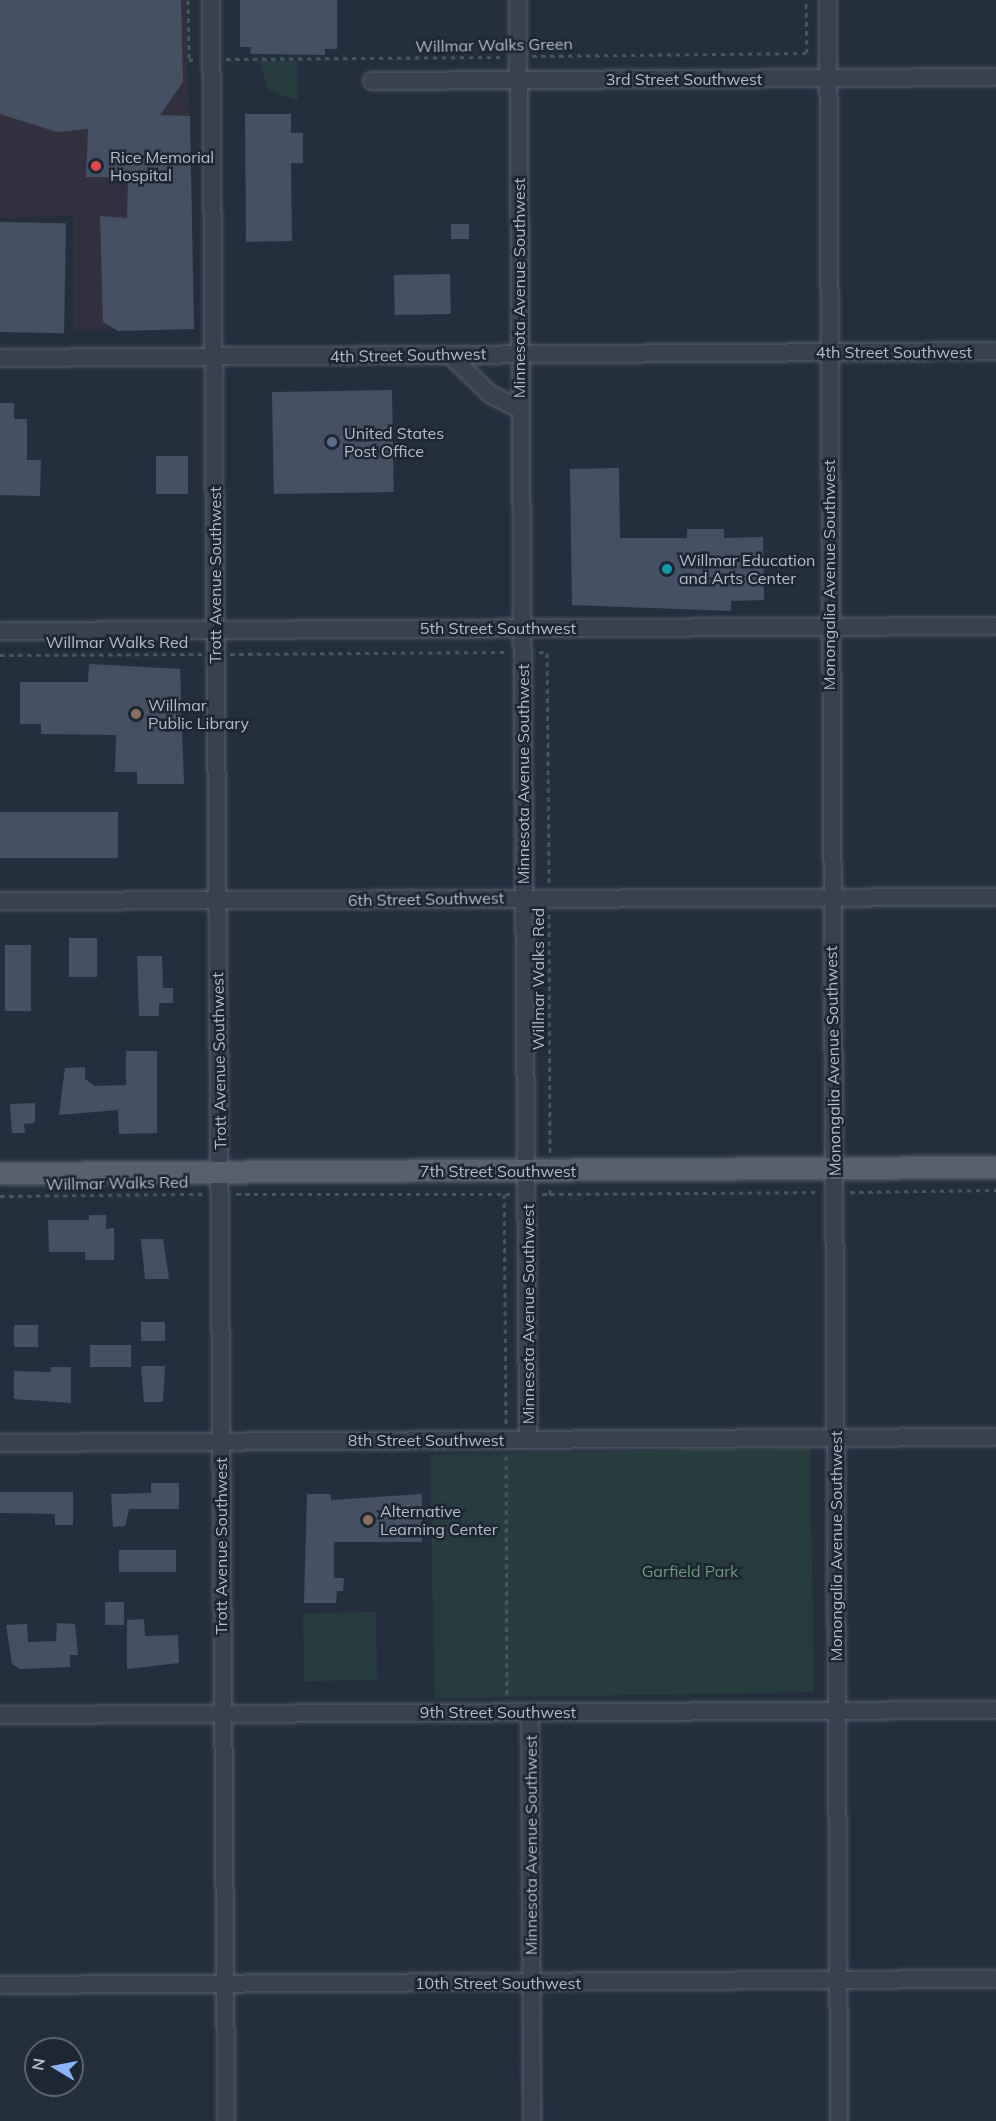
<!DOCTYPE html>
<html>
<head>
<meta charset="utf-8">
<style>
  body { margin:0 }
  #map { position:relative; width:996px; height:2121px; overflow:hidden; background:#242f3e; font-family:Mulish,sans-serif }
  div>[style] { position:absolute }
  .medical>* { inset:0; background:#32303f }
  .green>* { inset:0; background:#263c3f; transform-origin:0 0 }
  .building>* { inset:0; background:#455162; transform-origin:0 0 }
  .path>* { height:3px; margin-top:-1.5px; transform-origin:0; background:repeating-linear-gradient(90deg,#44595c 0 4.5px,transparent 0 9px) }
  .roads { filter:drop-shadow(0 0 2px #565f6c) drop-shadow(0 0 2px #565f6c) }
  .minor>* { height:16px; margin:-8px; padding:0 8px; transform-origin:8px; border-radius:8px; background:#38414e }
  .major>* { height:21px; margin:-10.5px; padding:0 10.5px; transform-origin:10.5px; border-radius:10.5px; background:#56606e }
  .dots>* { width:16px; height:16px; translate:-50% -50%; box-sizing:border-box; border:3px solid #1d2633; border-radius:50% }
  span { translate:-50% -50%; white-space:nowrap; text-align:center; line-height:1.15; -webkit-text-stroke:5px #1d2633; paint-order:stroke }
  .street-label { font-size:16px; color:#b4bcc9 }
  .poi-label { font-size:16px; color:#b4bcc9 }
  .left { translate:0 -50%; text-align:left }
  .park-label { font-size:16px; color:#6b9a76 }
  .north { position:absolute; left:24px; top:2037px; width:60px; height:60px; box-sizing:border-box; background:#1d2633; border:2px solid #59626f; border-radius:50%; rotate:280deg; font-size:16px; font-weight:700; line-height:24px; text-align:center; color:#b4bcc9 }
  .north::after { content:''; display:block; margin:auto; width:21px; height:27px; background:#8ab4f8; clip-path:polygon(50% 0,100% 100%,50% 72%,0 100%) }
</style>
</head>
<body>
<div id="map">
  <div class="medical">
    <div style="clip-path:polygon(0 0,186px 0,194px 329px,73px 330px,73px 216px,0 218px)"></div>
  </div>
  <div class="green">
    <div style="clip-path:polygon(259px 61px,297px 61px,298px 101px,269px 90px)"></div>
    <div style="left:810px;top:1448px;width:244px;height:380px;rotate:89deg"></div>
    <div style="left:376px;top:1612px;width:68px;height:73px;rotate:89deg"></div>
  </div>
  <div class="building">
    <div style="clip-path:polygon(0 0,181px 0,183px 82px,160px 115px,190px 116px,194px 329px,118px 331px,103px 322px,100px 216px,127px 218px,128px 177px,86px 177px,88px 129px,57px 132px,0 114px)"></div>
    <div style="clip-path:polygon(240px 0,337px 0,337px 49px,325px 49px,325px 55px,250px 54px,251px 47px,240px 47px)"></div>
    <div style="clip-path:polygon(245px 114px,291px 114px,291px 133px,303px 133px,303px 163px,291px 163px,292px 241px,246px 242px)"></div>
    <div style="left:0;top:222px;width:66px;height:110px;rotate:1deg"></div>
    <div style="left:451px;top:224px;width:18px;height:15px"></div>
    <div style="left:450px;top:274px;width:40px;height:56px;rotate:89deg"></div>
    <div style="left:392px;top:390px;width:102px;height:120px;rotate:89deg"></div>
    <div style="clip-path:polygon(0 403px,14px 403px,14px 419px,27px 419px,27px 460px,41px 460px,40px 496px,0 495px)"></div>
    <div style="left:156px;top:456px;width:32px;height:38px"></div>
    <div style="clip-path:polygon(619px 468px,620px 538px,687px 538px,687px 529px,724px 529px,724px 538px,763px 537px,764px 600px,731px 601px,731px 611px,572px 605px,570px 469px)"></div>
    <div style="clip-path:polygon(89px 664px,180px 669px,184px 784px,137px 784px,137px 772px,115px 772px,116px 735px,41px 734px,41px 724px,20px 724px,20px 682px,88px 682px)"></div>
    <div style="left:118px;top:812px;width:46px;height:118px;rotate:90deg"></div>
    <div style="left:69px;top:938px;width:28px;height:39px"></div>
    <div style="left:5px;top:945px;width:26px;height:66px"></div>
    <div style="clip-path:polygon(137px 956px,162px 956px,163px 988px,173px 988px,173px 1003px,159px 1003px,159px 1016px,139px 1016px)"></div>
    <div style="clip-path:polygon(126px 1051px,157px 1051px,157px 1133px,119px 1134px,118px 1110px,59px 1115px,65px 1068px,85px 1067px,85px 1079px,95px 1086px,126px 1085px)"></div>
    <div style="clip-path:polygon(35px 1103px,35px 1123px,24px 1124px,25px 1133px,12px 1133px,10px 1104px)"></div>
    <div style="clip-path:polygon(89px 1215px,106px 1215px,106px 1229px,114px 1228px,114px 1260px,85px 1260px,85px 1252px,49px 1252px,48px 1220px,89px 1220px)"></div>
    <div style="clip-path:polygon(141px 1239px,163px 1239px,169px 1279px,145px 1279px)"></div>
    <div style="left:165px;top:1322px;width:19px;height:24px;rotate:90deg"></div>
    <div style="left:14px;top:1325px;width:24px;height:22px"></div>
    <div style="left:131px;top:1345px;width:22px;height:41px;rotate:90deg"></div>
    <div style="clip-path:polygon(141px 1366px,165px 1366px,163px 1402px,144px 1402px)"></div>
    <div style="clip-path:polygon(51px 1367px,71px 1367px,71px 1403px,14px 1399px,14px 1371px,50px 1372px)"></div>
    <div style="clip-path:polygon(151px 1483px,179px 1483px,179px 1509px,129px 1509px,125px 1526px,113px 1527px,111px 1494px,151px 1493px)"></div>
    <div style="clip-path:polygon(0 1492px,73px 1492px,73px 1525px,55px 1525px,55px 1514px,0 1513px)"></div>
    <div style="clip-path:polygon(307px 1494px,331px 1494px,331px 1500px,422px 1494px,422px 1542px,334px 1542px,334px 1578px,344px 1578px,343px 1591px,337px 1591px,336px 1603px,304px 1603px)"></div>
    <div style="left:119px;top:1550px;width:57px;height:22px"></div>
    <div style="left:105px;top:1602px;width:19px;height:23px"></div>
    <div style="clip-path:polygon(144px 1619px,145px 1636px,178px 1635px,179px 1663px,127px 1669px,127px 1620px)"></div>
    <div style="clip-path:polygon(57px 1623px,75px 1624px,78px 1655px,70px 1655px,70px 1667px,20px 1669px,12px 1664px,6px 1625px,27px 1624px,28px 1642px,56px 1641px)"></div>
  </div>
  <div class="path">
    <div style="left:188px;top:0;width:60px;rotate:89deg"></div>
    <div style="left:189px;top:60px;width:7px"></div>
    <div style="left:532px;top:56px;width:275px;rotate:-0.6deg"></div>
    <div style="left:807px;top:53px;width:53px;rotate:-91.1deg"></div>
    <div style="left:226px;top:59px;width:276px;rotate:-0.4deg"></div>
    <div style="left:539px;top:652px;width:8px;rotate:7deg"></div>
    <div style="left:547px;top:653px;width:231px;rotate:89.5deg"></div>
    <div style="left:230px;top:654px;width:278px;rotate:-0.4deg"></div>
    <div style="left:0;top:655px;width:202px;rotate:-0.3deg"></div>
    <div style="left:549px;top:914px;width:240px;rotate:89.8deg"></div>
    <div style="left:850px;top:1192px;width:146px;rotate:-0.8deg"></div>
    <div style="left:236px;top:1194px;width:275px"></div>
    <div style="left:504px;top:1194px;width:232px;rotate:89.5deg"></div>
    <div style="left:542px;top:1194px;width:8px"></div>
    <div style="left:550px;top:1194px;width:7px;rotate:-90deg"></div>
    <div style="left:550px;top:1194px;width:269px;rotate:-0.4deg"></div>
    <div style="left:0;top:1196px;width:205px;rotate:-0.6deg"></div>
    <div style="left:506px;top:1456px;width:243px;rotate:89.8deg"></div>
  </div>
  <div class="roads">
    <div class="minor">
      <div style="left:211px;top:0;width:2121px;rotate:89.59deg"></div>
      <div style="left:518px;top:0;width:1440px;rotate:89.6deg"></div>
      <div style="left:828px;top:0;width:2121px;rotate:89.7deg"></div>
      <div style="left:372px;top:81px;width:624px;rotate:-0.37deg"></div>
      <div style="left:450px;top:355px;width:56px;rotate:44.3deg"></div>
      <div style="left:490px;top:394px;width:34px;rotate:27deg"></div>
      <div style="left:0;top:358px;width:996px;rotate:-0.4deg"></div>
      <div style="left:0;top:631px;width:996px;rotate:-0.29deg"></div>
      <div style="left:0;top:901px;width:996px;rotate:-0.23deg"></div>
      <div style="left:0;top:1443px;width:996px;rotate:-0.35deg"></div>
      <div style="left:530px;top:1713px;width:408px;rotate:89.7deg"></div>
      <div style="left:0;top:1715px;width:996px;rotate:-0.29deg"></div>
      <div style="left:0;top:1985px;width:996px;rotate:-0.35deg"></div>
    </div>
    <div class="major">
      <div style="left:0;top:1173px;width:996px;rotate:-0.35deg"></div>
    </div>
  </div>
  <div class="dots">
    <div style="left:96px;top:166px;background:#e0444e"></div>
    <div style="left:332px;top:442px;background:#5c6f8a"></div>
    <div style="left:667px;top:569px;background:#0f9aa8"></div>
    <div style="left:136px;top:714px;background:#8d6e63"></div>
    <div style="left:368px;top:1520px;background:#8d6e63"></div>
  </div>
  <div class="street-label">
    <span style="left:494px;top:45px;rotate:-1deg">Willmar Walks Green</span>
    <span style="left:684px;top:79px">3rd Street Southwest</span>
    <span style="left:519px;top:288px;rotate:-90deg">Minnesota Avenue Southwest</span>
    <span style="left:894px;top:352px">4th Street Southwest</span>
    <span style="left:408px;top:355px;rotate:-1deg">4th Street Southwest</span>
    <span style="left:215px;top:575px;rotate:-90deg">Trott Avenue Southwest</span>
    <span style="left:829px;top:575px;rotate:-90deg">Monongalia Avenue Southwest</span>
    <span style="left:498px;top:628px">5th Street Southwest</span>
    <span style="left:117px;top:642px">Willmar Walks Red</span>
    <span style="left:523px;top:774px;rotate:-90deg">Minnesota Avenue Southwest</span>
    <span style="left:426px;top:899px;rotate:-1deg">6th Street Southwest</span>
    <span style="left:538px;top:979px;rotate:-90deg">Willmar Walks Red</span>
    <span style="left:219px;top:1061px;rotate:-91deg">Trott Avenue Southwest</span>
    <span style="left:833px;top:1061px;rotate:-91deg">Monongalia Avenue Southwest</span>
    <span style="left:498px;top:1171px">7th Street Southwest</span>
    <span style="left:117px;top:1183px;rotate:-1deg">Willmar Walks Red</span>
    <span style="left:528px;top:1314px;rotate:-90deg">Minnesota Avenue Southwest</span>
    <span style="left:426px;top:1440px">8th Street Southwest</span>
    <span style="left:221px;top:1546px;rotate:-90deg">Trott Avenue Southwest</span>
    <span style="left:836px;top:1546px;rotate:-90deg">Monongalia Avenue Southwest</span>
    <span style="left:498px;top:1712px">9th Street Southwest</span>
    <span style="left:531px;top:1845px;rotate:-90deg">Minnesota Avenue Southwest</span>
    <span style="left:498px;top:1983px">10th Street Southwest</span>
  </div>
  <div class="poi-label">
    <span class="left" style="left:110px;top:166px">Rice Memorial<br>Hospital</span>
    <span class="left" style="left:344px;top:442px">United States<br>Post Office</span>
    <span class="left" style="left:679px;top:569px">Willmar Education<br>and Arts Center</span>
    <span class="left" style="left:148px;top:714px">Willmar<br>Public Library</span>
    <span class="left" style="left:380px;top:1520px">Alternative<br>Learning Center</span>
  </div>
  <div class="park-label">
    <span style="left:690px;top:1571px">Garfield Park</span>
  </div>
  <div class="north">N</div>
</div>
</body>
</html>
